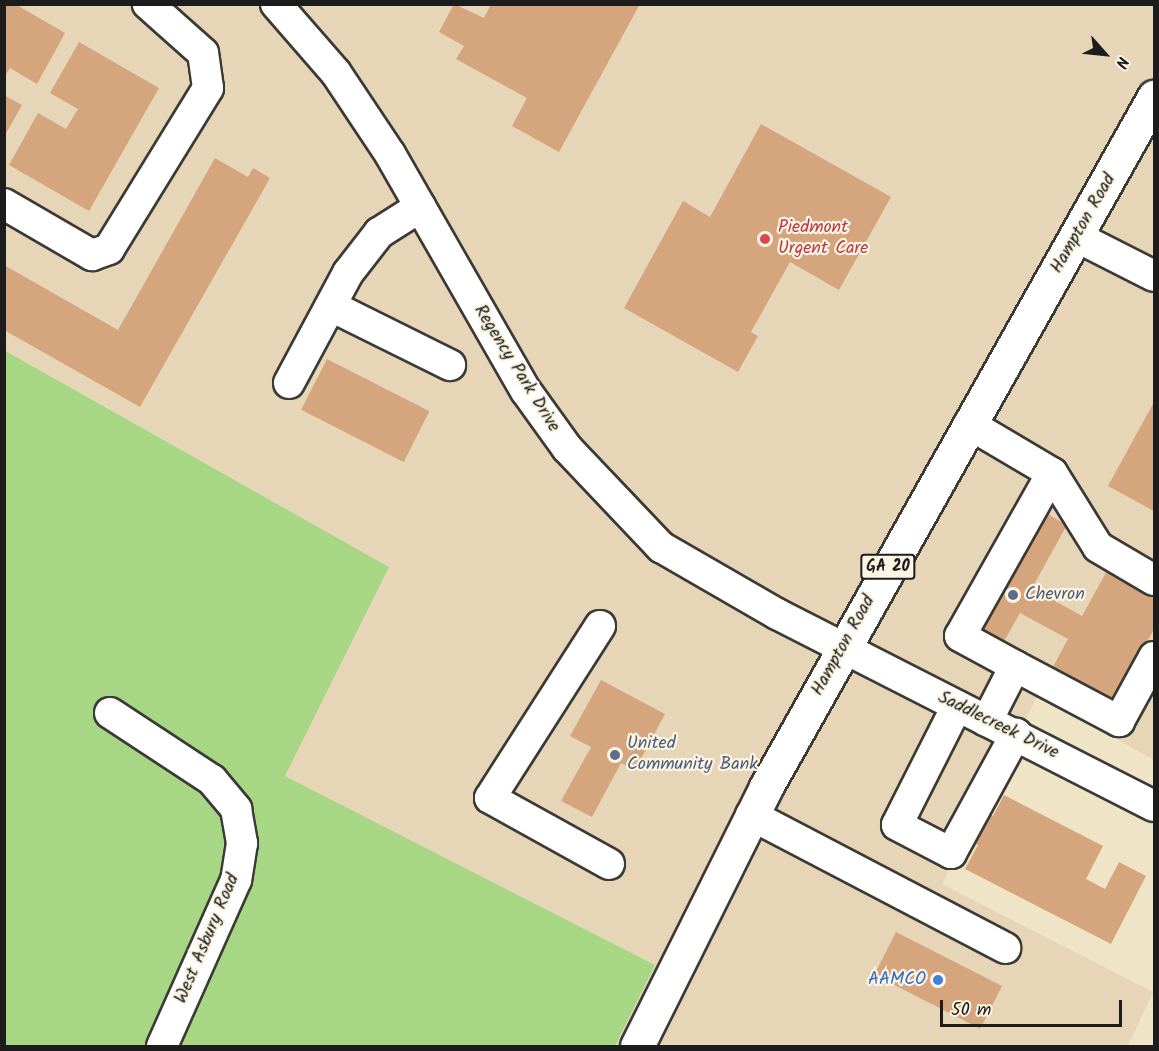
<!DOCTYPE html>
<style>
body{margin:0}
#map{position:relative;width:1159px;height:1051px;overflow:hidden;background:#efe4c5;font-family:Kalam,sans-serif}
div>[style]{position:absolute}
.built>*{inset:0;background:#e6d5b7}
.green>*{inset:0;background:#a7d784}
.building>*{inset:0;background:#d5a67e;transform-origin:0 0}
.roads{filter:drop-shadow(2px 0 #3c3a35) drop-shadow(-2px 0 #3c3a35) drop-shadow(0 2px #3c3a35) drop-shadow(0 -2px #3c3a35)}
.minor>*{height:30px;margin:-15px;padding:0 15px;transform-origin:15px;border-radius:15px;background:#fff}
.major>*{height:33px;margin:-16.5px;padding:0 16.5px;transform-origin:16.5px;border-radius:16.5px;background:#fff}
.dots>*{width:16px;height:16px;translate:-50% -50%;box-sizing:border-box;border:3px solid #fcf5e5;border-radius:50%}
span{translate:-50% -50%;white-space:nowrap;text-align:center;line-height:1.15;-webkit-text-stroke:4.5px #fcf5e5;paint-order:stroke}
.shield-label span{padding:2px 4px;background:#fcf5e5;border:2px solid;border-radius:4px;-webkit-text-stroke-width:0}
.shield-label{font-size:16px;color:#1c1c1c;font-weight:700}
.street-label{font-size:18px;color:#1c1c1c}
.health-label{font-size:18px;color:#be3a42}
.left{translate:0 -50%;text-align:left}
.service-label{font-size:18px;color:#4e5e75}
.shop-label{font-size:18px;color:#366cbe}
.right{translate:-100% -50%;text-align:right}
.frame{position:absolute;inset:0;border:6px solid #1c1c1c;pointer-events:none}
.north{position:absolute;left:1075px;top:24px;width:60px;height:60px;-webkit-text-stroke:4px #fcf5e5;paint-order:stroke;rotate:117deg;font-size:16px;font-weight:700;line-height:24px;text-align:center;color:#1c1c1c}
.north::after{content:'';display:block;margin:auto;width:21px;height:27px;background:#1c1c1c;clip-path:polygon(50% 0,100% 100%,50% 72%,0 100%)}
.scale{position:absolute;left:940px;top:1000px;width:182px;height:27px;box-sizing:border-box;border:3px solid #1c1c1c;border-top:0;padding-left:8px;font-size:18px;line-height:21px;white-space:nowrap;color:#1c1c1c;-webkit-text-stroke:4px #fcf5e5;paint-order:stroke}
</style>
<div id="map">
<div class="built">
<div style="clip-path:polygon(5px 5px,1154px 5px,1154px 760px,1038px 695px,942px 884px,1153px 992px,1128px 1046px,615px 1046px,655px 965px,285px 776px,389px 567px,5px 350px)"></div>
</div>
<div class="green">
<div style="clip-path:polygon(4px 350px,389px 567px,285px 776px,655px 965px,615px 1046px,5px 1046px)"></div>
</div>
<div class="building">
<div style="clip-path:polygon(4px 4px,15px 4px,65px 33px,37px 84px,10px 68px,4px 78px)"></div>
<div style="clip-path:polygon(454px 4px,484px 18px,491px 4px,640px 4px,559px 152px,512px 126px,527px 98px,456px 59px,464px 46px,439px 32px)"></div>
<div style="clip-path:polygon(79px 42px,159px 88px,89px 211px,9px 165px,38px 113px,66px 129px,78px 109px,50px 93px)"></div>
<div style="clip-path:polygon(4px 95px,22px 105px,4px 137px)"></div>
<div style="clip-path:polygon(761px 124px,891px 197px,839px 290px,790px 262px,751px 332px,758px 336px,738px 372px,624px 308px,683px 201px,710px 217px)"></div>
<div style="clip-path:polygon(215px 158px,248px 177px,253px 168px,270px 178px,140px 407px,4px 330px,4px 265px,118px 330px)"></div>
<div style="left:327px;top:359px;width:115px;height:57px;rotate:27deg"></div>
<div style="clip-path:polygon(1154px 402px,1154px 511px,1108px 486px)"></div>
<div style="clip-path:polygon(1042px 511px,1067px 525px,1032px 588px,1082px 616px,1108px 569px,1154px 594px,1154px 629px,1110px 710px,1048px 676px,1068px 639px,1020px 613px,1002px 645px,976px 631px)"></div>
<div style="clip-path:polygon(601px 680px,665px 714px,635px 770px,621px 763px,592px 817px,561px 801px,591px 747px,570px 736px)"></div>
<div style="clip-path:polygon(1004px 795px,1103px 846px,1086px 879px,1105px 889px,1119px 862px,1146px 876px,1111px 944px,965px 869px,978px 845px,961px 836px,976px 807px,993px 816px)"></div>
<div style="left:896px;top:932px;width:119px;height:48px;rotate:27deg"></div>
</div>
<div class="roads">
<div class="minor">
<div style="left:276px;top:4px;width:91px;rotate:49deg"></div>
<div style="left:336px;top:73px;width:97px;rotate:56.3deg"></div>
<div style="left:390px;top:154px;width:273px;rotate:60.2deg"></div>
<div style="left:526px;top:391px;width:70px;rotate:54.3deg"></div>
<div style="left:567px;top:448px;width:137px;rotate:46.5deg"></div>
<div style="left:661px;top:547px;width:134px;rotate:30deg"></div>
<div style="left:777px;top:614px;width:423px;rotate:27deg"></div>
<div style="left:4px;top:204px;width:102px;rotate:30.1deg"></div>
<div style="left:92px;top:255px;width:18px;rotate:-19deg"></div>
<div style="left:109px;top:249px;width:189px;rotate:-58.4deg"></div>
<div style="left:208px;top:88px;width:35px;rotate:-98deg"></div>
<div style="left:203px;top:53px;width:74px;rotate:-138.3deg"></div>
<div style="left:1077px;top:237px;width:86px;rotate:26.9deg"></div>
<div style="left:331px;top:306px;width:133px;rotate:26.4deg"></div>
<div style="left:289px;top:383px;width:125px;rotate:-61.8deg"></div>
<div style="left:348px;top:273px;width:51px;rotate:-52.2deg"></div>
<div style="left:379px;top:233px;width:49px;rotate:-32.4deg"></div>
<div style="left:969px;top:424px;width:96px;rotate:30.6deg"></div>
<div style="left:1052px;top:473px;width:187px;rotate:119.4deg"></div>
<div style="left:960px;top:636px;width:63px;rotate:28.6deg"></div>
<div style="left:1015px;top:666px;width:62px;rotate:117deg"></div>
<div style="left:1052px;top:473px;width:87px;rotate:58.1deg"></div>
<div style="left:1098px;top:547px;width:65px;rotate:30.5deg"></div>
<div style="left:600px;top:626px;width:204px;rotate:122.6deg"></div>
<div style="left:490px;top:798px;width:136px;rotate:29deg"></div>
<div style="left:1015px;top:666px;width:118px;rotate:27.9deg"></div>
<div style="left:1119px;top:721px;width:73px;rotate:-61.3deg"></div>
<div style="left:957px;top:706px;width:133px;rotate:116.8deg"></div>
<div style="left:897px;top:825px;width:61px;rotate:27.4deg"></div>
<div style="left:951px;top:853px;width:136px;rotate:-61.4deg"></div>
<div style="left:110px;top:713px;width:122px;rotate:33.3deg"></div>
<div style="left:212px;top:780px;width:38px;rotate:50deg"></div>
<div style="left:236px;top:809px;width:35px;rotate:80deg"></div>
<div style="left:242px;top:843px;width:37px;rotate:99deg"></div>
<div style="left:236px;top:880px;width:182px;rotate:114deg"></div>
<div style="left:751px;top:815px;width:287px;rotate:27.6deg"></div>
</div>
<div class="major">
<div style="left:637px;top:1046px;width:289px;rotate:-63.5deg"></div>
<div style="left:766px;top:787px;width:792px;rotate:-60.65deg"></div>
</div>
</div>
<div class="dots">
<div style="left:765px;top:239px;background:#e0444e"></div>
<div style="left:1013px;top:595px;background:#5c6f8a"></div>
<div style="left:615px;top:755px;background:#5c6f8a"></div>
<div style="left:938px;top:980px;background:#3f7fe0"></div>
</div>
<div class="shield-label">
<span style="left:888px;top:567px">GA 20</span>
</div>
<div class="street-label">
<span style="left:1084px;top:224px;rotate:-60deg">Hampton Road</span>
<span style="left:516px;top:369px;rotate:58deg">Regency Park Drive</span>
<span style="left:844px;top:646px;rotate:-61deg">Hampton Road</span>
<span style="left:998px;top:726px;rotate:26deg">Saddlecreek Drive</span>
<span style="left:208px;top:939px;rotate:-67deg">West Asbury Road</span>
</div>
<div class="health-label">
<span class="left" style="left:778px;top:239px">Piedmont<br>Urgent Care</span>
</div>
<div class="service-label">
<span class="left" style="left:1025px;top:595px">Chevron</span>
<span class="left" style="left:627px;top:755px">United<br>Community Bank</span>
</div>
<div class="shop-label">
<span class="right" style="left:926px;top:980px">AAMCO</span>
</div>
<div class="frame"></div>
<div class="north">N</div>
<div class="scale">50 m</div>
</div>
